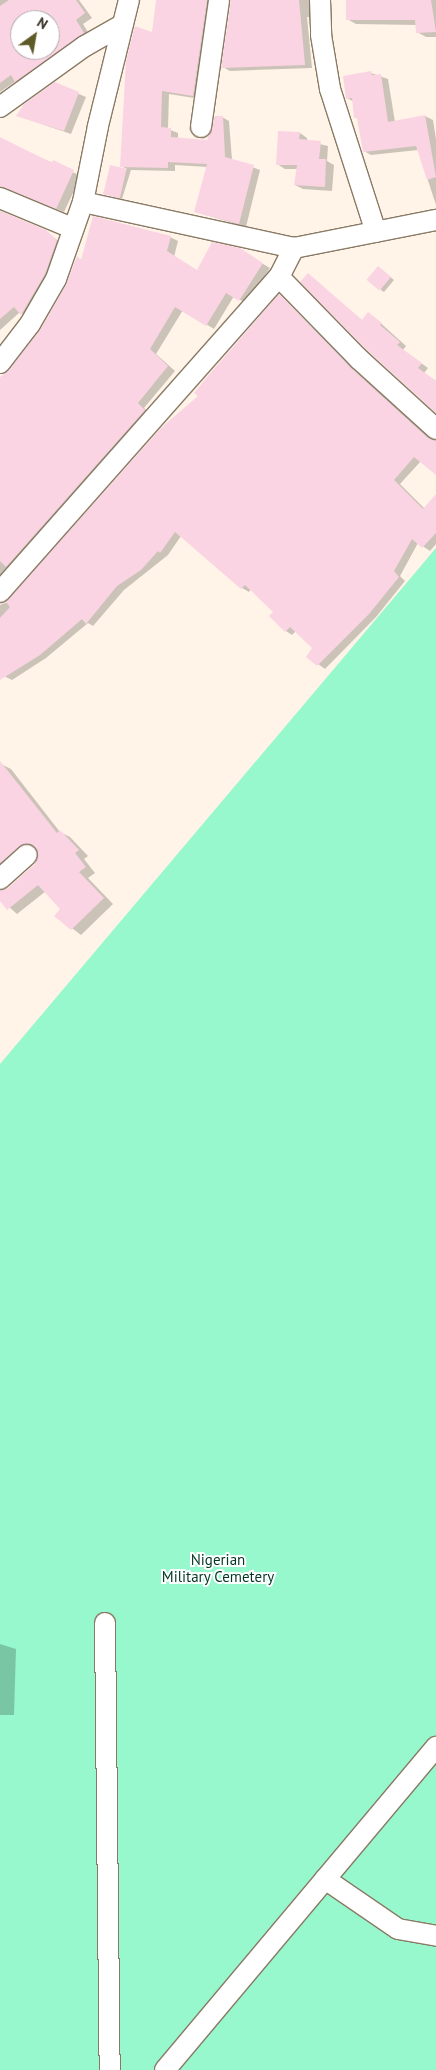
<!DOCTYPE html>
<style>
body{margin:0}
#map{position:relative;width:436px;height:2070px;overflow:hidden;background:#fff4e7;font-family:"PT Sans",sans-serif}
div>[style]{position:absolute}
.green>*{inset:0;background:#97f8cd}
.shadow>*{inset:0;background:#0003}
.building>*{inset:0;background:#fbd4e4;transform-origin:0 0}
.roads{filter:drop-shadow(1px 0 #897a65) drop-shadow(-1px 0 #897a65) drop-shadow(0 1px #897a65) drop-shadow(0 -1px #897a65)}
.minor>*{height:20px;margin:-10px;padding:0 10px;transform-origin:10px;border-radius:10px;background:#fff}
span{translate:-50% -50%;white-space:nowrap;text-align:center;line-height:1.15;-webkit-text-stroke:4px #fff;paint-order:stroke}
.park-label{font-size:15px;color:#043625}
.north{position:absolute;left:10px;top:10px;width:50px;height:50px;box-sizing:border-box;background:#fff;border:1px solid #afaca9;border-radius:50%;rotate:32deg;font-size:14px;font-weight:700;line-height:20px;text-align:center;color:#373027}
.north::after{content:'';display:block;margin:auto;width:18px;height:22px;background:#5e5926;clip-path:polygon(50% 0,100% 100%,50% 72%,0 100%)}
</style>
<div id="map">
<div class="green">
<div style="clip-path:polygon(436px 548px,436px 2070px,0 2070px,0 1064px)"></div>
</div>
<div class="shadow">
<div style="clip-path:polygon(evenodd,0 0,79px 0,92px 18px,83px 24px,91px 37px,23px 85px,16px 81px,0 92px,0 0,20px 20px,50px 20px,50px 50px,20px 50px,20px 20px)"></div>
<div style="clip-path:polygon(160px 0,216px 0,200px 99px,169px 94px,168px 129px,178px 133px,178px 139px,208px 141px,222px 117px,229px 121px,232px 160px,260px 170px,246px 227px,196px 212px,208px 167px,175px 165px,175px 171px,131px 170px,122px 199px,103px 193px,127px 169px,121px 166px)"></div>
<div style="clip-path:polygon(232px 0,317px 0,316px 17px,307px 17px,312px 68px,230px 71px,223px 67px)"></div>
<div style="clip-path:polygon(347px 0,436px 0,436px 37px,426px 37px,417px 32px,417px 25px,356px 24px,347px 19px)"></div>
<div style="clip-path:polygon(371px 73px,388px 79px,395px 122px,425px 116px,433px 120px,436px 139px,436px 205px,418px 150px,371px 155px,364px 151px,354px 102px,347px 98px)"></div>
<div style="clip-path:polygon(55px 84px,86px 97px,71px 134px,18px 116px)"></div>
<div style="clip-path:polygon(300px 133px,307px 138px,307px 141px,328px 146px,327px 161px,334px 165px,332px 191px,303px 189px,295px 185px,297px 169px,285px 169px,277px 164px)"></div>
<div style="clip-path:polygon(0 139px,81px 176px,64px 212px,13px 191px,6px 190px,0 195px)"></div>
<div style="clip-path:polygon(0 211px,45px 231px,64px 245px,29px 318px,20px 312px,0 330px)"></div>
<div style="clip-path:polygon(170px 237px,178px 241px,174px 257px,197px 272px,239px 250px,270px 268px,247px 304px,234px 296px,214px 329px,183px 310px,156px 354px,175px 371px,144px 408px,152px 415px,0 587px,0 382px,41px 332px,68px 285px,77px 258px,82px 260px)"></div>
<div style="clip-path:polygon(382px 270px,394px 280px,384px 292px,381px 290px)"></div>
<div style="clip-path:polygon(308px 275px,363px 321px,369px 314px,375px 318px,406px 346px,403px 350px,428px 368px,424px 373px,436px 381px,436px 411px)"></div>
<div style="clip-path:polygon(280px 296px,357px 373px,436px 441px,436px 473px,421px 461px,400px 484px,425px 509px,436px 496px,436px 544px,430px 551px,418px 543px,400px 576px,405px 581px,376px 617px,325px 669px,307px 656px,314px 648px,296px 631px,292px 635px,286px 631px,275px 612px,251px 589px,249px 592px,242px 588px,181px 536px,168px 555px,124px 590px,93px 626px,88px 623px,46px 658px,12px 680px,0 674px,0 605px,10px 601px,200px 396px)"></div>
<div style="clip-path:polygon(1px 764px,11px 769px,60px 832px,70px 837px,88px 856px,84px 859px,95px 873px,88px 878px,113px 904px,81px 935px,56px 916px,62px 909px,46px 891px,17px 914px,0 899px,0 891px,8px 889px,36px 864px,40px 852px,35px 848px,0 880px)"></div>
<div style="clip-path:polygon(0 1644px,16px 1649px,14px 1715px,0 1715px)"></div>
</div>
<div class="building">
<div style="clip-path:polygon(evenodd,9px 0,76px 0,85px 13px,76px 20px,84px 33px,15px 82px,11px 75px,0 83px,0 6px,9px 0,20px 20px,50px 20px,50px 50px,20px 50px,20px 20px)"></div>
<div style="clip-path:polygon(156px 0,207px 0,193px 96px,162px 91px,161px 127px,171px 128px,171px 137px,207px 140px,215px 116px,223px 116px,225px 157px,254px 165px,239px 224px,194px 212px,207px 164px,168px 162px,168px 168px,120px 167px,126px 61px,135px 26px,152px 32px)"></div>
<div style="clip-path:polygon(231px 0,299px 0,305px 65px,221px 68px)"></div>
<div style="clip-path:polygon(346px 0,431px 0,436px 32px,416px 33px,415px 20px,346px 20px)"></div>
<div style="clip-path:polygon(371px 71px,372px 75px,381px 74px,388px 122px,425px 115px,436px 177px,427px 180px,416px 146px,363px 152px,357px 118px,354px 118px,352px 98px,346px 99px,343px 76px)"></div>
<div style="clip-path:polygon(55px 82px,79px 92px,64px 131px,16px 116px,24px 104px)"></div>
<div style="clip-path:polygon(278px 131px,300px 132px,299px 139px,321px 141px,319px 159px,326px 159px,325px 187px,294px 185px,297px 165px,276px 165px)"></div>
<div style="clip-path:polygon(0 137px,52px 163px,53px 160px,74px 170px,56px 209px,0 186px)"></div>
<div style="left:110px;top:165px;width:17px;height:30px;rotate:13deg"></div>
<div style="clip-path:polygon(0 211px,46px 230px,57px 240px,45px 274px,21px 315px,14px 307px,0 319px)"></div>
<div style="clip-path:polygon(93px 216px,171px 236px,167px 251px,197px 270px,212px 242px,240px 248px,263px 263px,239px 301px,226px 293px,206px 326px,175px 307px,150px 349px,168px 366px,138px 403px,145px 410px,6px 567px,0 561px,0 377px,9px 370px,40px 330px,66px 285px,77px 256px,81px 260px)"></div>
<div style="left:378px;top:266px;width:17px;height:18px;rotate:40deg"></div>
<div style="clip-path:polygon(308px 273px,362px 320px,368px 312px,382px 323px,380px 325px,400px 342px,397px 345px,422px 363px,418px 368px,436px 381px,436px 413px,367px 350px,300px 282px)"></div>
<div style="clip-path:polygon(279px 294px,351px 368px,428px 438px,436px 441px,436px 475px,414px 457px,394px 480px,423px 509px,436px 494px,436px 533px,422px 548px,412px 539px,394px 571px,399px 577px,369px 614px,317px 666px,306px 657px,312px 648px,290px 627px,285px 632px,269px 616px,273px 612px,245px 585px,241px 589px,175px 532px,160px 553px,158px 551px,141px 570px,117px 586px,86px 624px,82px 619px,40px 655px,0 680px,0 618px,10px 607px,6px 602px,162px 427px,198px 396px,194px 393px,207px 377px)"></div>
<div style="clip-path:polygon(0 761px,57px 833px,60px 830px,79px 850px,75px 853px,86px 867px,79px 872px,104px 898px,71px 930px,54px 916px,60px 909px,38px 885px,7px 910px,0 901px,0 891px,8px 888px,35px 864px,39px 853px,31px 844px,24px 844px,0 863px)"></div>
</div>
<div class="roads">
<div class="minor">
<div style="left:320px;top:0;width:35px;rotate:88deg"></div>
<div style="left:321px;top:35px;width:55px;rotate:80.5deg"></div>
<div style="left:330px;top:89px;width:150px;rotate:72.2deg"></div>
<div style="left:0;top:107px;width:105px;rotate:-35.7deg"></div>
<div style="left:85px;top:46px;width:43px;rotate:-29.6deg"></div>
<div style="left:201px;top:127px;width:128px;rotate:-81.9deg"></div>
<div style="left:0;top:198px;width:78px;rotate:22.6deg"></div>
<div style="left:83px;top:202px;width:216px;rotate:12.3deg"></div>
<div style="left:279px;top:277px;width:115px;rotate:45.7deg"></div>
<div style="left:359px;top:359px;width:104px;rotate:42.3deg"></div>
<div style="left:0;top:363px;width:49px;rotate:-52.4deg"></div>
<div style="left:30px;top:324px;width:52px;rotate:-60deg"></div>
<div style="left:56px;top:279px;width:82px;rotate:-70.7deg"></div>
<div style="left:83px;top:202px;width:77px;rotate:-78.8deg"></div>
<div style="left:98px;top:126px;width:130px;rotate:-76.2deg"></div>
<div style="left:0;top:592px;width:421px;rotate:-48.5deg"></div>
<div style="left:279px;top:277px;width:33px;rotate:-63deg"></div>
<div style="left:294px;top:248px;width:145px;rotate:-11.2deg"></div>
<div style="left:0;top:879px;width:36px;rotate:-42deg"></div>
<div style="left:105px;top:1623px;width:447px;rotate:89.4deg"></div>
<div style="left:325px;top:1879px;width:88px;rotate:34.4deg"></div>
<div style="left:398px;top:1929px;width:39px;rotate:10deg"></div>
<div style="left:165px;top:2070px;width:422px;rotate:-50deg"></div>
</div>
</div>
<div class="park-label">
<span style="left:218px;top:1568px">Nigerian<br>Military Cemetery</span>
</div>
<div class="north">N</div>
</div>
